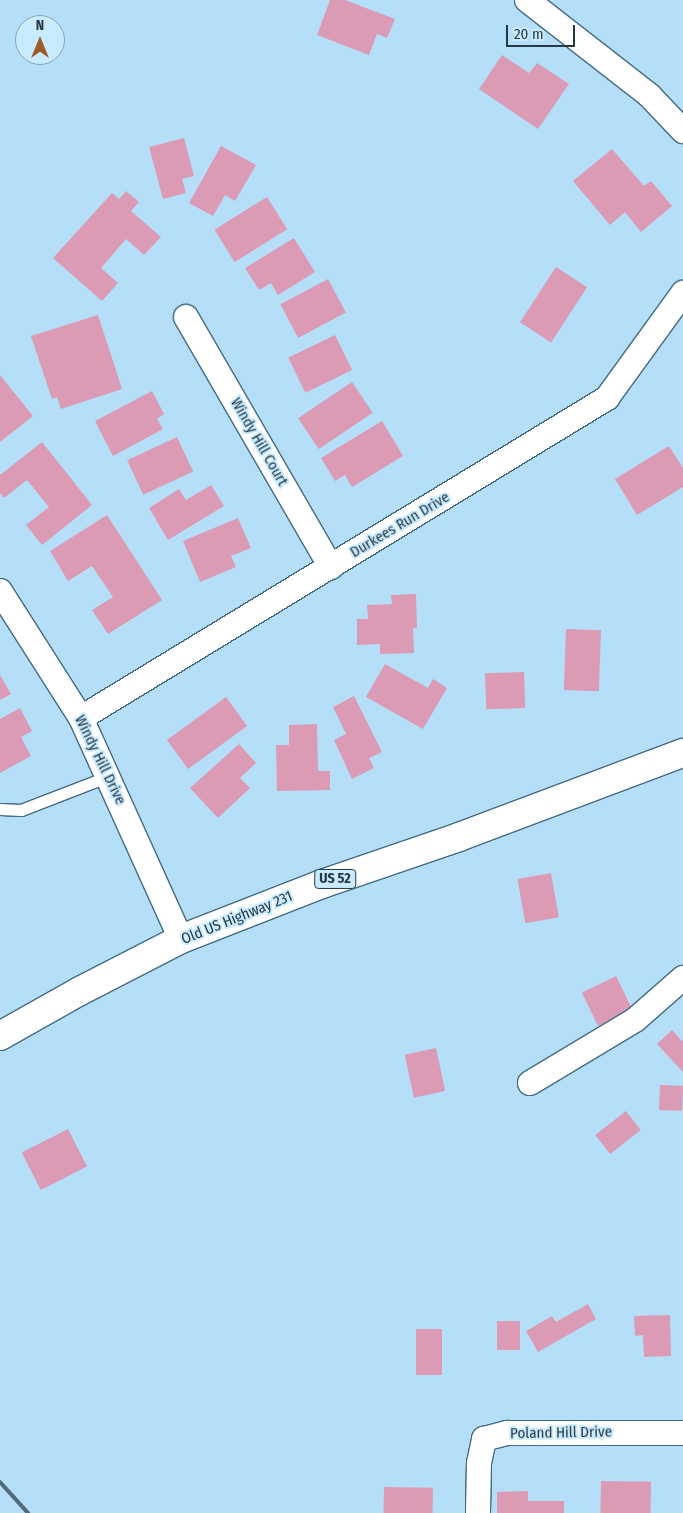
<!DOCTYPE html>
<style>
body{margin:0}
#map{position:relative;width:683px;height:1513px;overflow:hidden;background:#b5dff8;font-family:"Fira Sans Condensed",sans-serif}
div>[style]{position:absolute}
.building>*{inset:0;background:#db9bb4;transform-origin:0 0}
.roads{filter:drop-shadow(1px 0 #446b81) drop-shadow(-1px 0 #446b81) drop-shadow(0 1px #446b81) drop-shadow(0 -1px #446b81)}
.lane>*{height:11px;margin:-5.5px;padding:0 5.5px;transform-origin:5.5px;border-radius:5.5px;background:#fff}
.street>*{height:24px;margin:-12px;padding:0 12px;transform-origin:12px;border-radius:12px;background:#fff}
.primary>*{height:28px;margin:-14px;padding:0 14px;transform-origin:14px;border-radius:14px;background:#fff}
.rail>*{height:4px;margin:-2px;padding:0 2px;transform-origin:2px;border-radius:2px;background:#526b7a}
span{translate:-50% -50%;white-space:nowrap;text-align:center;line-height:1.15;-webkit-text-stroke:4px #c9ebff;paint-order:stroke}
.shield-label span{padding:1px 4px;background:#c9ebff;border:1px solid;border-radius:4px;-webkit-text-stroke-width:0}
.shield-label{font-size:14px;color:#273842;font-weight:700}
.street-label{font-size:15px;color:#273842}
.north{position:absolute;left:15px;top:15px;width:50px;height:50px;box-sizing:border-box;background:#c9ebff;border:1px solid #88a3b3;border-radius:50%;rotate:0deg;font-size:14px;font-weight:700;line-height:20px;text-align:center;color:#273842}
.north::after{content:'';display:block;margin:auto;width:18px;height:22px;background:#9f5c2b;clip-path:polygon(50% 0,100% 100%,50% 72%,0 100%)}
.scale{position:absolute;left:506px;top:25px;width:69px;height:22px;box-sizing:border-box;border:2px solid #273842;border-top:0;padding-left:6px;font-size:15px;line-height:18px;white-space:nowrap;color:#273842;-webkit-text-stroke:4px #c9ebff;paint-order:stroke}
</style>
<div id="map">
<div class="building">
<div style="clip-path:polygon(330px 0,345px 0,395px 19px,387px 38px,377px 34px,369px 55px,317px 35px)"></div>
<div style="clip-path:polygon(502px 55px,529px 73px,537px 63px,569px 84px,538px 129px,479px 89px)"></div>
<div style="clip-path:polygon(184px 138px,194px 176px,182px 179px,186px 193px,163px 199px,149px 147px)"></div>
<div style="clip-path:polygon(221px 146px,256px 165px,235px 201px,225px 195px,213px 216px,189px 203px)"></div>
<div style="clip-path:polygon(612px 149px,644px 186px,651px 181px,672px 206px,641px 232px,625px 212px,610px 225px,573px 181px)"></div>
<div style="clip-path:polygon(126px 191px,139px 202px,131px 211px,161px 237px,144px 255px,126px 239px,101px 268px,118px 283px,102px 301px,53px 258px,112px 193px,119px 199px)"></div>
<div style="left:267px;top:197px;width:38px;height:62px;rotate:58deg"></div>
<div style="clip-path:polygon(294px 238px,315px 272px,278px 295px,271px 283px,259px 290px,245px 268px)"></div>
<div style="left:556px;top:267px;width:37px;height:66px;rotate:33deg"></div>
<div style="left:328px;top:279px;width:38px;height:54px;rotate:62deg"></div>
<div style="clip-path:polygon(98px 315px,122px 389px,61px 409px,57px 397px,52px 399px,31px 336px)"></div>
<div style="left:335px;top:335px;width:39px;height:52px;rotate:64deg"></div>
<div style="clip-path:polygon(0 375px,33px 416px,0 442px)"></div>
<div style="left:352px;top:382px;width:37px;height:65px;rotate:56deg"></div>
<div style="clip-path:polygon(152px 391px,164px 414px,157px 419px,163px 429px,113px 456px,95px 421px)"></div>
<div style="clip-path:polygon(382px 421px,403px 456px,352px 487px,345px 475px,335px 481px,321px 458px)"></div>
<div style="left:177px;top:437px;width:38px;height:55px;rotate:65deg"></div>
<div style="clip-path:polygon(42px 442px,92px 505px,42px 545px,26px 525px,49px 507px,27px 480px,4px 498px,0 493px,0 475px)"></div>
<div style="clip-path:polygon(669px 446px,683px 468px,683px 487px,637px 515px,615px 479px)"></div>
<div style="clip-path:polygon(211px 485px,224px 506px,168px 540px,149px 508px,179px 489px,186px 500px)"></div>
<div style="clip-path:polygon(107px 515px,162px 600px,108px 634px,92px 610px,113px 597px,92px 566px,68px 581px,50px 551px)"></div>
<div style="clip-path:polygon(238px 518px,251px 548px,231px 556px,236px 567px,200px 582px,183px 541px)"></div>
<div style="clip-path:polygon(416px 594px,417px 628px,413px 628px,414px 653px,380px 654px,380px 644px,357px 645px,357px 619px,368px 619px,367px 605px,392px 604px,391px 595px)"></div>
<div style="left:566px;top:629px;width:35px;height:61px;rotate:2deg"></div>
<div style="clip-path:polygon(385px 664px,428px 688px,433px 679px,447px 688px,423px 729px,366px 697px)"></div>
<div style="left:524px;top:672px;width:36px;height:39px;rotate:88deg"></div>
<div style="clip-path:polygon(0 675px,11px 694px,0 700px)"></div>
<div style="clip-path:polygon(354px 696px,382px 752px,369px 758px,374px 768px,352px 779px,334px 740px,346px 734px,333px 707px)"></div>
<div style="left:226px;top:697px;width:36px;height:73px;rotate:54deg"></div>
<div style="clip-path:polygon(20px 708px,32px 731px,21px 737px,31px 756px,0 773px,0 719px)"></div>
<div style="clip-path:polygon(317px 724px,318px 771px,330px 771px,330px 790px,277px 791px,276px 745px,289px 745px,289px 725px)"></div>
<div style="clip-path:polygon(239px 744px,256px 763px,240px 778px,250px 788px,218px 818px,190px 788px)"></div>
<div style="left:551px;top:873px;width:45px;height:34px;rotate:80deg"></div>
<div style="left:616px;top:976px;width:37px;height:38px;rotate:64deg"></div>
<div style="clip-path:polygon(672px 1030px,683px 1042px,683px 1072px,657px 1044px)"></div>
<div style="left:436px;top:1048px;width:44px;height:32px;rotate:78deg"></div>
<div style="left:660px;top:1085px;width:23px;height:25px;rotate:2deg"></div>
<div style="left:626px;top:1111px;width:24px;height:39px;rotate:52deg"></div>
<div style="left:68px;top:1129px;width:42px;height:52px;rotate:63deg"></div>
<div style="clip-path:polygon(588px 1304px,596px 1319px,538px 1352px,526px 1331px,552px 1316px,556px 1322px)"></div>
<div style="clip-path:polygon(670px 1315px,671px 1356px,644px 1357px,643px 1335px,635px 1336px,634px 1316px)"></div>
<div style="left:497px;top:1321px;width:23px;height:29px"></div>
<div style="left:416px;top:1329px;width:26px;height:46px"></div>
<div style="left:601px;top:1481px;width:50px;height:32px;rotate:1deg"></div>
<div style="left:384px;top:1487px;width:49px;height:26px;rotate:1deg"></div>
<div style="clip-path:polygon(528px 1491px,528px 1501px,564px 1501px,564px 1513px,497px 1513px,497px 1492px)"></div>
</div>
<div class="roads">
<div class="lane">
<div style="left:0;top:809px;width:21px;rotate:3deg"></div>
<div style="left:21px;top:810px;width:94px;rotate:-21.1deg"></div>
</div>
<div class="street">
<div style="left:527px;top:0;width:155px;rotate:37.9deg"></div>
<div style="left:649px;top:95px;width:50px;rotate:46.6deg"></div>
<div style="left:186px;top:317px;width:289px;rotate:59.9deg"></div>
<div style="left:0;top:591px;width:151px;rotate:57.5deg"></div>
<div style="left:81px;top:718px;width:243px;rotate:65.7deg"></div>
<div style="left:81px;top:718px;width:616px;rotate:-31.31deg"></div>
<div style="left:607px;top:398px;width:130px;rotate:-54.1deg"></div>
<div style="left:530px;top:1083px;width:122px;rotate:-31deg"></div>
<div style="left:635px;top:1020px;width:64px;rotate:-41.2deg"></div>
<div style="left:478px;top:1513px;width:50px;rotate:-88.9deg"></div>
<div style="left:479px;top:1463px;width:25px;rotate:-78deg"></div>
<div style="left:484px;top:1439px;width:24px;rotate:-15deg"></div>
<div style="left:507px;top:1433px;width:176px"></div>
</div>
<div class="primary">
<div style="left:0;top:1036px;width:92px;rotate:-29.4deg"></div>
<div style="left:80px;top:991px;width:114px;rotate:-27.2deg"></div>
<div style="left:181px;top:939px;width:151px;rotate:-21.3deg"></div>
<div style="left:322px;top:884px;width:145px;rotate:-18.9deg"></div>
<div style="left:459px;top:837px;width:239px;rotate:-20.6deg"></div>
</div>
</div>
<div class="rail">
<div style="left:0;top:1482px;width:42px;rotate:47.9deg"></div>
</div>
<div class="shield-label">
<span style="left:335px;top:879px">US 52</span>
</div>
<div class="street-label">
<span style="left:259px;top:442px;rotate:60deg">Windy Hill Court</span>
<span style="left:400px;top:525px;rotate:-31deg">Durkees Run Drive</span>
<span style="left:100px;top:760px;rotate:64deg">Windy Hill Drive</span>
<span style="left:237px;top:918px;rotate:-22deg">Old US Highway 231</span>
<span style="left:561px;top:1433px;rotate:-1deg">Poland Hill Drive</span>
</div>
<div class="north">N</div>
<div class="scale">20 m</div>
</div>
